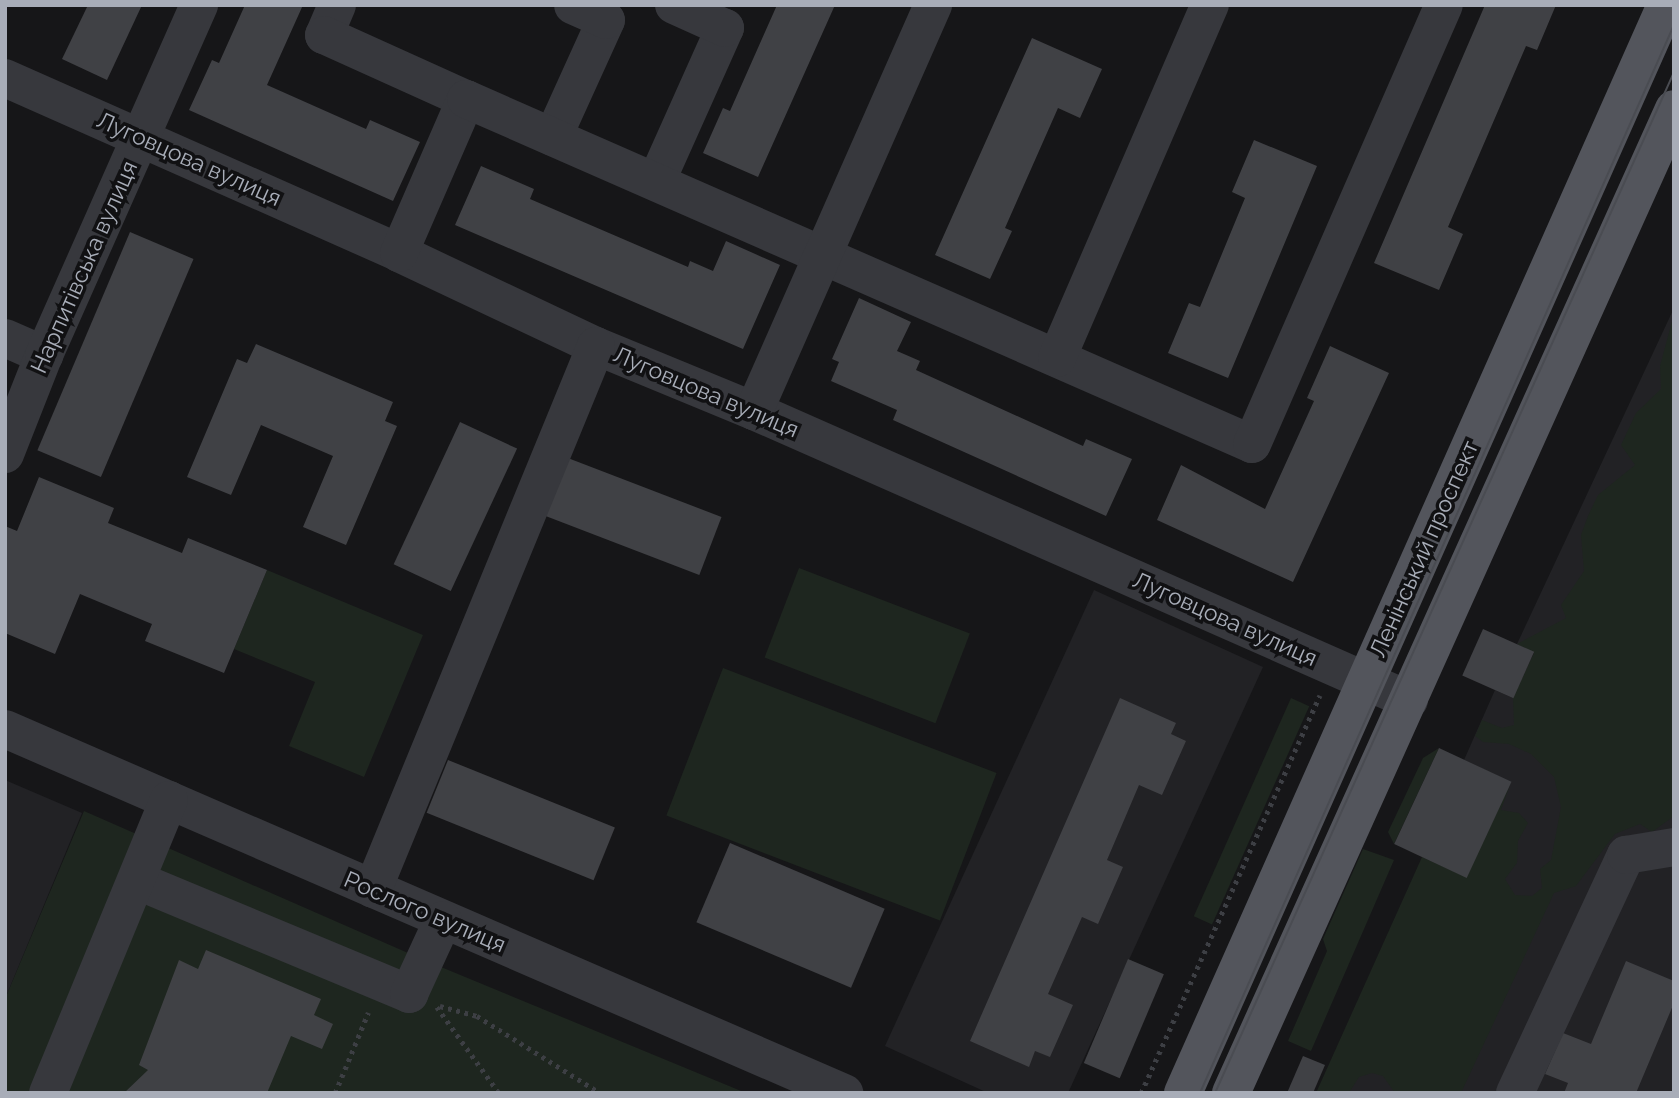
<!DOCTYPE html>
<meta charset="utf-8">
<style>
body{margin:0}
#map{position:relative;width:1679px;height:1098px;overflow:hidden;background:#161618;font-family:Raleway,sans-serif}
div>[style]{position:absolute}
.built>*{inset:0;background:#222225}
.green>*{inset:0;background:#1e261f;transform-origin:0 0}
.building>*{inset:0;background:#404145;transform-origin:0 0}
.path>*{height:4.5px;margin-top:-2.25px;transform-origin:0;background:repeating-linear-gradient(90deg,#3d3f44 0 3.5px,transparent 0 8.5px)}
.minor>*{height:38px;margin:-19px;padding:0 19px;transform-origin:19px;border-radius:19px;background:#37383d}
.major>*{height:38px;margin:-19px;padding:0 19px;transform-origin:19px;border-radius:19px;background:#53555c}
.tram>*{height:2px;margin:-1px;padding:0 1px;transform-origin:1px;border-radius:1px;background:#4a4c52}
span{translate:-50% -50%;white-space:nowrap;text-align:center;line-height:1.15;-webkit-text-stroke:7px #111113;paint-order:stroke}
.street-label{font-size:23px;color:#a8adb8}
.frame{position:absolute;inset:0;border:7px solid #a8adb8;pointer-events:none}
</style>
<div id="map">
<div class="built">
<div style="clip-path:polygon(1674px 308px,1674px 1093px,1316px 1093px,1466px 877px,1511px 782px,1464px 760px,1495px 690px,1513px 698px,1534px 653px,1517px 644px)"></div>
<div style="clip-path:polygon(1094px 590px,1263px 667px,1068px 1093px,988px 1093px,885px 1046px)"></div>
<div style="clip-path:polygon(5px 780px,82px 813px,5px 999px)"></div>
</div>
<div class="green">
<div style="clip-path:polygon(1674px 314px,1674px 816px,1652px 832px,1640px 824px,1615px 834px,1576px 886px,1554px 893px,1461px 1093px,1395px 1093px,1383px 1076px,1372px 1073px,1359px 1077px,1349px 1093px,1316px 1093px,1422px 857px,1466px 877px,1511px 782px,1501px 810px,1519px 813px,1528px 823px,1518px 841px,1517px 863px,1505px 879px,1515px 895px,1532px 896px,1542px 888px,1540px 869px,1551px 860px,1561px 807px,1554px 777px,1531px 754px,1509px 744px,1483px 742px,1475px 736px,1482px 720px,1502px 728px,1514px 725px,1513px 698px,1534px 653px,1517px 644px,1566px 618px,1561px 605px,1584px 571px,1581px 535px,1588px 516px,1598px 495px,1635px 465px,1621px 445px,1636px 413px,1661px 389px,1660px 366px)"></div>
<div style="left:799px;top:568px;width:183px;height:96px;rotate:21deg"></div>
<div style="clip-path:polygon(267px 570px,423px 635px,364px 777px,289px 746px,315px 682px,234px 649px)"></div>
<div style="left:723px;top:668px;width:293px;height:158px;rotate:21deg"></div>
<div style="left:1291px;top:698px;width:20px;height:239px;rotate:24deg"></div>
<div style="clip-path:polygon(1439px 748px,1394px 844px,1388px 832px,1423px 758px)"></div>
<div style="clip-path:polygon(84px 811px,424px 960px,746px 1093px,5px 1093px,5px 999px)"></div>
<div style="clip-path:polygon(1363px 849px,1394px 860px,1311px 1051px,1288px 1041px,1327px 951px,1323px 939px)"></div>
</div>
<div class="building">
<div style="clip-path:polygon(88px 5px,142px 5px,107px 80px,62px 59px)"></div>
<div style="clip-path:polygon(245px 5px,303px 5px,267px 85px,366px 129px,370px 120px,420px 142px,393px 201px,189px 110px,212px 60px,219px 63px)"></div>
<div style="clip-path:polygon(777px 5px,835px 5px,758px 177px,703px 153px,723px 108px,730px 111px)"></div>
<div style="clip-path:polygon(1485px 5px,1556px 5px,1537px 50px,1526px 46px,1448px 227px,1463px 234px,1439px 290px,1374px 263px)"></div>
<div style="clip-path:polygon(1032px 38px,1102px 69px,1080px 118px,1058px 108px,1005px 228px,1012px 231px,990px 279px,935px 255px)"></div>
<div style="clip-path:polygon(1254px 140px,1317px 166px,1228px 378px,1168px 353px,1189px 303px,1200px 307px,1245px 198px,1232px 192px)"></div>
<div style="clip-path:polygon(481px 166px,534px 189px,530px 199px,688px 267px,690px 261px,713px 271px,726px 241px,780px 265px,743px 349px,455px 225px)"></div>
<div style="left:130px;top:232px;width:69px;height:237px;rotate:23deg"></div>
<div style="clip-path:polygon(859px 298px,911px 322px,897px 351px,920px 361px,916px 370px,1083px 446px,1086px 439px,1132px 459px,1106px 516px,893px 420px,897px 410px,831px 381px,839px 362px,832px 359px)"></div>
<div style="clip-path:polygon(256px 344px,393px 402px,385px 421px,397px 426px,346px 545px,303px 527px,333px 456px,261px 425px,231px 495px,187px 477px,237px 359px,247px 363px)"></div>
<div style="clip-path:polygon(1330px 346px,1389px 373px,1293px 582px,1157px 520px,1181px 465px,1265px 509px,1314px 401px,1307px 398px)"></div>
<div style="left:460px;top:422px;width:63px;height:157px;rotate:25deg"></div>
<div style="left:560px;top:455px;width:173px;height:62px;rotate:21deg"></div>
<div style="clip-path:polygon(39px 477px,114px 508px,108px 523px,182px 553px,188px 538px,267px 570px,224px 673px,145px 641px,152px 624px,80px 594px,55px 654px,5px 633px,5px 526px,17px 531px)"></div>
<div style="left:1483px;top:629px;width:56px;height:51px;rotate:24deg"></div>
<div style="clip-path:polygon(1120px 698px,1176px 723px,1171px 734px,1186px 741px,1162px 795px,1139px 785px,1107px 860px,1123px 867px,1098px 924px,1082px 917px,1048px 994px,1073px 1005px,1050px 1057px,1035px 1051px,1029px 1067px,970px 1041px)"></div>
<div style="left:1439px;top:748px;width:80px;height:106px;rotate:25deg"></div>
<div style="left:448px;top:760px;width:180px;height:57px;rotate:22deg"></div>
<div style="left:730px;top:843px;width:168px;height:86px;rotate:23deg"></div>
<div style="clip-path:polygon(206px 950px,321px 999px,314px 1015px,333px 1024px,322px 1049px,291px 1036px,267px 1093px,124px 1093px,148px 1070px,139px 1065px,179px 960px,198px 969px)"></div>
<div style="left:1128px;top:959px;width:39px;height:113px;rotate:23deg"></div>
<div style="clip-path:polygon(1626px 961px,1674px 981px,1674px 1003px,1636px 1093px,1564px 1093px,1568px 1083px,1545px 1074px,1563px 1033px,1591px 1044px)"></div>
<div style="clip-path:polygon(1303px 1056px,1325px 1065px,1313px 1093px,1287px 1093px)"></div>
</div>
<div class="path">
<div style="left:440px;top:1006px;width:38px;rotate:15deg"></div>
<div style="left:477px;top:1016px;width:145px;rotate:32deg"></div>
<div style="left:437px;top:1007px;width:106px;rotate:54.2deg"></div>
<div style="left:335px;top:1093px;width:87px;rotate:-67.6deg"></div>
<div style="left:1141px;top:1093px;width:436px;rotate:-65.8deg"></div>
</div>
<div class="minor">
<div style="left:337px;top:5px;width:33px;rotate:113deg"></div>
<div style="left:324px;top:35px;width:156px;rotate:24.3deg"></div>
<div style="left:5px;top:78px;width:431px;rotate:23.9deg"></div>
<div style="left:399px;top:253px;width:218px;rotate:25.3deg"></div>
<div style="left:596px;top:346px;width:171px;rotate:22.4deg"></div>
<div style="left:754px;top:411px;width:716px;rotate:23.81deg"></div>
<div style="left:553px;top:137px;width:128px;rotate:-65.6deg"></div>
<div style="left:606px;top:20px;width:36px;rotate:-156deg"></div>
<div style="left:656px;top:182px;width:169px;rotate:-65.9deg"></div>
<div style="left:725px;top:28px;width:56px;rotate:-155.7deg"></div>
<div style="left:399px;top:253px;width:168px;rotate:-66.5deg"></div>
<div style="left:466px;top:99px;width:858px;rotate:23.7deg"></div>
<div style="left:1252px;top:444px;width:479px;rotate:-66.4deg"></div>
<div style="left:5px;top:338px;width:43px;rotate:23.6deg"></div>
<div style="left:1057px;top:358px;width:385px;rotate:-66.6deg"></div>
<div style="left:754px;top:411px;width:444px;rotate:-66.2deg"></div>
<div style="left:5px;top:454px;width:106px;rotate:-68.5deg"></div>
<div style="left:44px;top:355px;width:383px;rotate:-66.1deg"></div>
<div style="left:5px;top:729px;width:915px;rotate:23.45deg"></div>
<div style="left:138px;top:881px;width:294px;rotate:22.6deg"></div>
<div style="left:409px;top:994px;width:81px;rotate:-65.3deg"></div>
<div style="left:373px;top:889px;width:587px;rotate:-67.67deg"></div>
<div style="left:48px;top:1093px;width:317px;rotate:-67.6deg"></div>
<div style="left:1515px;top:1093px;width:263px;rotate:-65deg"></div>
<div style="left:1626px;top:855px;width:49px;rotate:-9.5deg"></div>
</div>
<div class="major">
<div style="left:1183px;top:1093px;width:1190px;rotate:-66.06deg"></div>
<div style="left:1231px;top:1093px;width:1079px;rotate:-65.76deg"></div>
</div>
<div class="tram">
<div style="left:1200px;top:1093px;width:1168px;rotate:-66.07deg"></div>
<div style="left:1215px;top:1093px;width:1119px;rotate:-65.79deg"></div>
</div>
<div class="street-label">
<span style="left:189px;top:159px;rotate:24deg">Луговцова вулиця</span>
<span style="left:84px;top:267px;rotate:-66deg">Нарпитівська вулиця</span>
<span style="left:706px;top:392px;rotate:23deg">Луговцова вулиця</span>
<span style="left:1424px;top:549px;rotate:-66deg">Ленінський проспект</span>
<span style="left:1225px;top:619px;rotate:24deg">Луговцова вулиця</span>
<span style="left:425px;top:912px;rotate:23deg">Рослого вулиця</span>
</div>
<div class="frame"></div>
</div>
